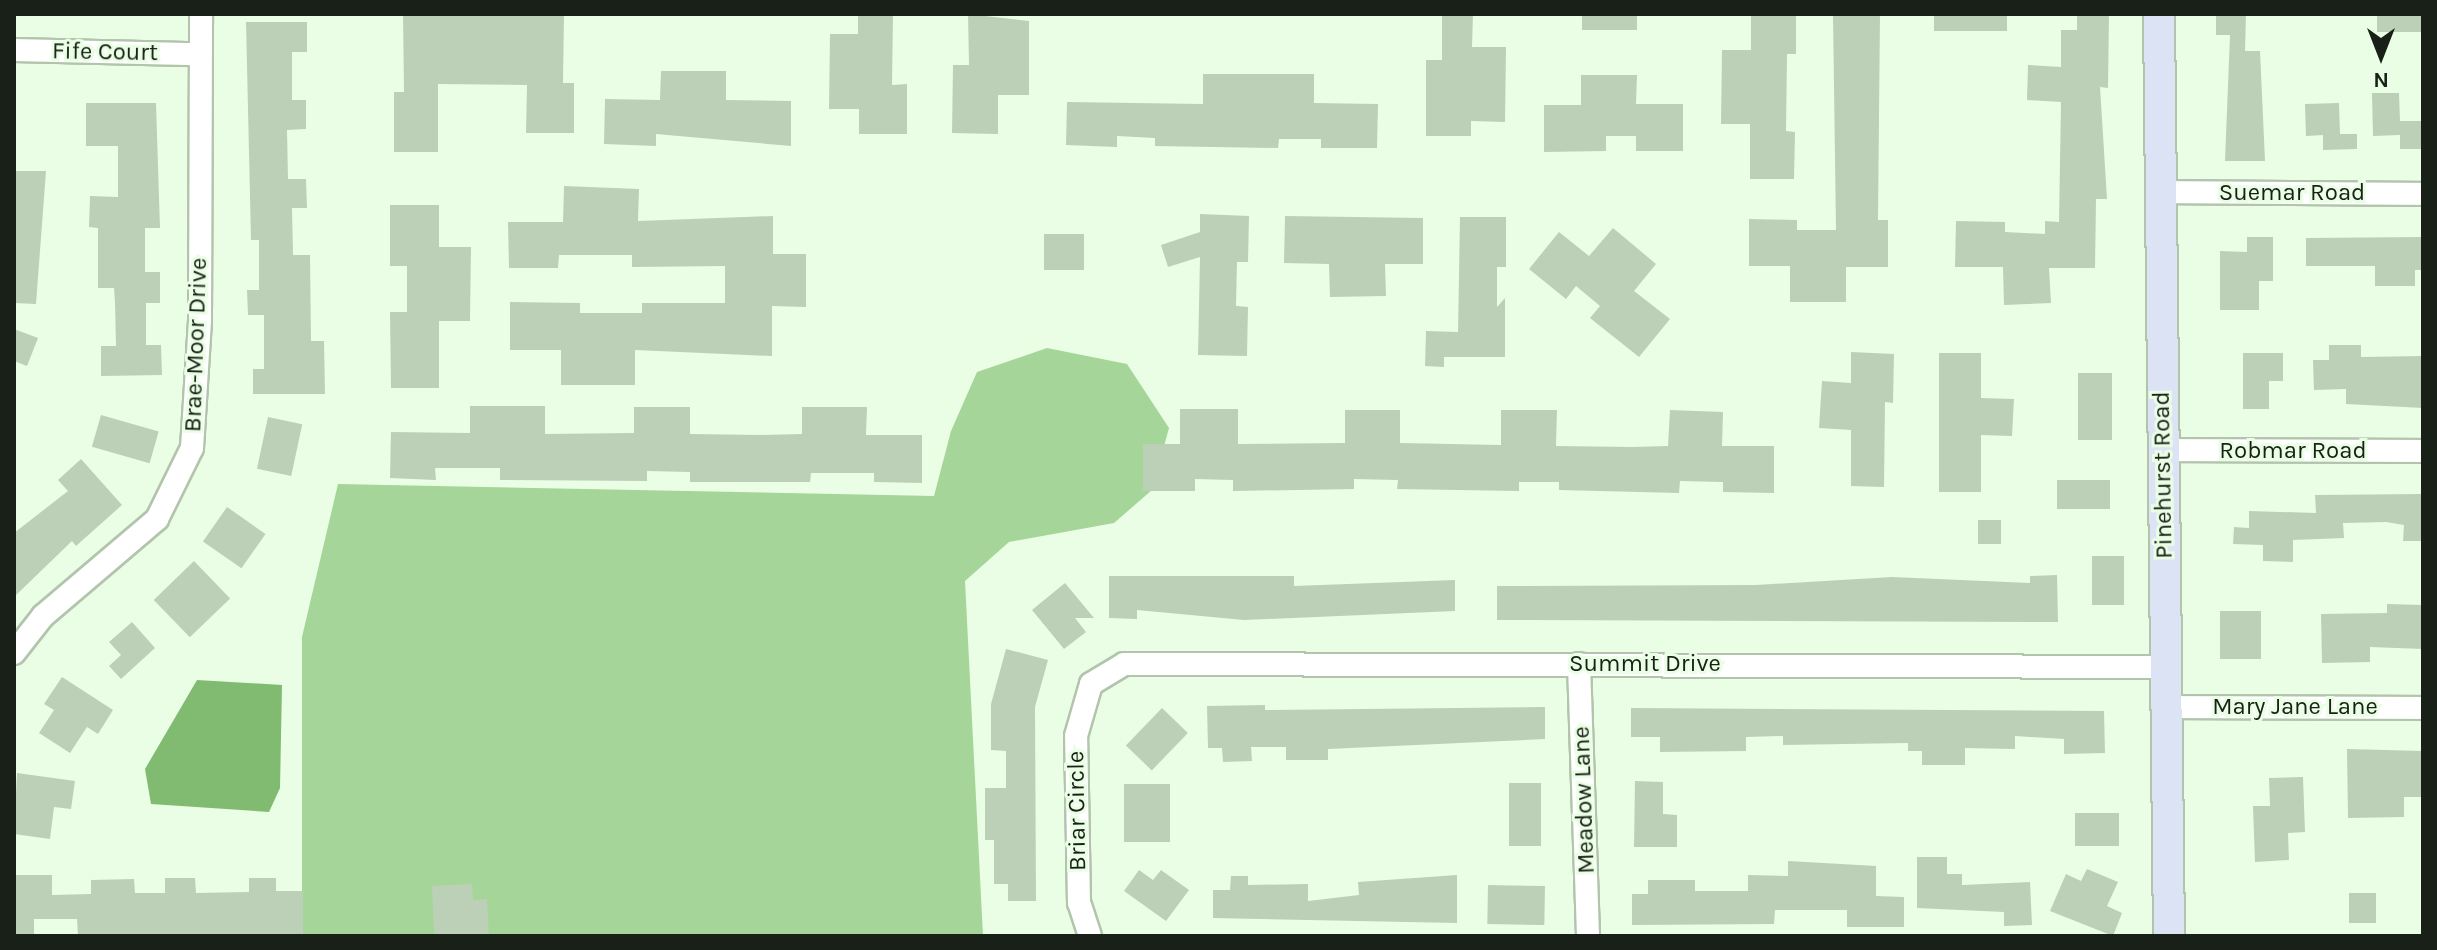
<!DOCTYPE html>
<style>
body{margin:0}
#map{position:relative;width:2437px;height:950px;overflow:hidden;background:#e9fee4;font-family:Karla,sans-serif}
div>[style]{position:absolute}
.green>*{inset:0;background:#a5d598}
.water>*{inset:0;background:#81bb71}
.building>*{inset:0;background:#bcd0b7;transform-origin:0 0}
.roads{filter:drop-shadow(2px 0 #b2c5ac) drop-shadow(-2px 0 #b2c5ac) drop-shadow(0 2px #b2c5ac) drop-shadow(0 -2px #b2c5ac)}
.street>*{height:22px;margin:-11px;padding:0 11px;transform-origin:11px;border-radius:11px;background:#fff}
.secondary>*{height:30px;margin:-15px;padding:0 15px;transform-origin:15px;border-radius:15px;background:#dce3f5}
span{translate:-50% -50%;white-space:nowrap;text-align:center;line-height:1.15;-webkit-text-stroke:6px #e9fee4;paint-order:stroke}
.street-label{font-size:24px;color:#192017}
.frame{position:absolute;inset:0;border:16px solid #192017;pointer-events:none}
.north{position:absolute;left:2341px;top:16px;width:80px;height:80px;-webkit-text-stroke:6px #e9fee4;paint-order:stroke;rotate:180deg;font-size:22px;font-weight:700;line-height:32px;text-align:center;color:#192017}
.north::after{content:'';display:block;margin:auto;width:28px;height:36px;background:#192017;clip-path:polygon(50% 0,100% 100%,50% 72%,0 100%)}
</style>
<div id="map">
<div class="green">
<div style="clip-path:polygon(1047px 348px,1127px 364px,1169px 428px,1152px 490px,1114px 523px,1009px 542px,965px 581px,983px 936px,302px 936px,302px 637px,338px 484px,934px 496px,951px 431px,977px 372px)"></div>
</div>
<div class="water">
<div style="clip-path:polygon(197px 680px,282px 685px,280px 788px,269px 812px,151px 804px,145px 769px)"></div>
</div>
<div class="building">
<div style="clip-path:polygon(403px 14px,564px 14px,563px 83px,574px 83px,574px 133px,526px 133px,527px 85px,438px 84px,438px 152px,394px 152px,394px 92px,404px 92px)"></div>
<div style="clip-path:polygon(858px 14px,893px 14px,892px 85px,907px 84px,907px 134px,859px 134px,859px 109px,829px 109px,830px 34px,858px 34px)"></div>
<div style="clip-path:polygon(968px 14px,1029px 21px,1029px 95px,998px 95px,998px 134px,952px 133px,953px 65px,969px 65px)"></div>
<div style="clip-path:polygon(1442px 14px,1473px 14px,1472px 47px,1506px 47px,1505px 122px,1471px 121px,1471px 136px,1426px 136px,1426px 60px,1442px 60px)"></div>
<div style="left:1582px;top:14px;width:55px;height:16px"></div>
<div style="clip-path:polygon(1751px 14px,1796px 14px,1796px 54px,1787px 54px,1786px 131px,1795px 132px,1794px 179px,1750px 179px,1750px 124px,1721px 124px,1722px 50px,1751px 50px)"></div>
<div style="left:1934px;top:14px;width:73px;height:17px"></div>
<div style="clip-path:polygon(2077px 14px,2109px 15px,2108px 88px,2100px 87px,2107px 199px,2096px 199px,2095px 268px,2049px 268px,2051px 303px,2004px 305px,2003px 267px,1955px 267px,1956px 221px,2005px 222px,2005px 232px,2045px 234px,2045px 221px,2059px 222px,2061px 102px,2027px 100px,2028px 65px,2061px 67px,2061px 30px,2077px 30px)"></div>
<div style="clip-path:polygon(2216px 14px,2246px 14px,2245px 51px,2260px 51px,2265px 161px,2225px 161px,2230px 35px,2216px 35px)"></div>
<div style="left:2377px;top:14px;width:46px;height:18px"></div>
<div style="clip-path:polygon(1833px 15px,1880px 15px,1878px 220px,1888px 220px,1888px 267px,1846px 267px,1846px 302px,1790px 302px,1790px 266px,1749px 266px,1749px 219px,1797px 220px,1797px 230px,1836px 230px)"></div>
<div style="clip-path:polygon(246px 22px,307px 22px,307px 52px,292px 52px,292px 100px,306px 100px,306px 129px,287px 130px,288px 179px,306px 179px,307px 208px,292px 208px,293px 255px,310px 255px,311px 341px,324px 341px,325px 394px,253px 394px,253px 369px,264px 369px,264px 315px,248px 315px,247px 290px,259px 290px,259px 240px,251px 240px)"></div>
<div style="clip-path:polygon(661px 71px,726px 71px,726px 100px,791px 101px,791px 146px,656px 134px,656px 146px,604px 144px,605px 99px,660px 100px)"></div>
<div style="clip-path:polygon(1203px 74px,1314px 74px,1314px 103px,1378px 104px,1377px 148px,1321px 148px,1321px 139px,1279px 139px,1278px 148px,1155px 146px,1155px 138px,1117px 136px,1117px 147px,1066px 145px,1067px 102px,1203px 104px)"></div>
<div style="clip-path:polygon(1581px 75px,1637px 75px,1636px 104px,1683px 104px,1683px 151px,1636px 151px,1636px 136px,1606px 136px,1606px 151px,1544px 152px,1544px 105px,1581px 105px)"></div>
<div style="clip-path:polygon(2372px 93px,2399px 93px,2400px 121px,2423px 121px,2423px 149px,2400px 149px,2400px 122px,2400px 135px,2373px 136px)"></div>
<div style="clip-path:polygon(86px 103px,156px 103px,160px 228px,145px 228px,145px 272px,160px 272px,160px 303px,146px 303px,146px 345px,161px 345px,162px 375px,101px 376px,101px 346px,116px 346px,115px 303px,114px 288px,98px 288px,98px 228px,89px 227px,90px 196px,118px 197px,118px 146px,86px 146px)"></div>
<div style="clip-path:polygon(2339px 103px,2340px 134px,2357px 134px,2357px 149px,2323px 150px,2323px 135px,2306px 136px,2305px 104px)"></div>
<div style="clip-path:polygon(14px 171px,46px 171px,36px 304px,14px 303px)"></div>
<div style="clip-path:polygon(564px 186px,639px 189px,638px 221px,773px 216px,773px 254px,806px 254px,806px 307px,772px 306px,772px 356px,635px 350px,635px 385px,561px 385px,561px 350px,510px 350px,510px 302px,580px 303px,580px 313px,642px 313px,642px 303px,725px 303px,725px 266px,632px 267px,632px 255px,559px 255px,558px 268px,509px 268px,508px 222px,563px 222px)"></div>
<div style="clip-path:polygon(390px 205px,439px 205px,439px 247px,471px 247px,470px 321px,439px 321px,439px 388px,391px 388px,390px 312px,407px 312px,407px 266px,390px 266px)"></div>
<div style="clip-path:polygon(1200px 214px,1249px 216px,1248px 262px,1237px 262px,1236px 306px,1248px 307px,1247px 356px,1198px 355px,1200px 257px,1168px 267px,1161px 245px,1200px 232px)"></div>
<div style="clip-path:polygon(1285px 216px,1423px 218px,1423px 264px,1385px 264px,1386px 296px,1330px 297px,1329px 264px,1284px 263px)"></div>
<div style="clip-path:polygon(1460px 217px,1506px 217px,1506px 267px,1497px 267px,1497px 307px,1505px 298px,1505px 357px,1444px 357px,1444px 367px,1425px 366px,1426px 331px,1458px 332px)"></div>
<div style="clip-path:polygon(1613px 228px,1656px 264px,1634px 291px,1670px 319px,1639px 357px,1590px 318px,1600px 306px,1576px 286px,1566px 299px,1529px 269px,1559px 232px,1589px 256px)"></div>
<div style="left:1044px;top:234px;width:40px;height:36px"></div>
<div style="clip-path:polygon(2247px 237px,2273px 237px,2273px 281px,2259px 281px,2259px 310px,2220px 310px,2220px 251px,2247px 252px)"></div>
<div style="clip-path:polygon(2423px 237px,2423px 270px,2415px 270px,2415px 286px,2375px 286px,2375px 266px,2306px 266px,2306px 238px)"></div>
<div style="clip-path:polygon(14px 329px,38px 338px,27px 366px,14px 361px)"></div>
<div style="clip-path:polygon(2329px 345px,2361px 345px,2361px 357px,2423px 356px,2423px 408px,2346px 404px,2346px 389px,2314px 390px,2313px 360px,2329px 360px)"></div>
<div style="clip-path:polygon(1851px 352px,1894px 354px,1893px 403px,1885px 402px,1884px 487px,1851px 486px,1851px 430px,1819px 428px,1822px 381px,1851px 383px)"></div>
<div style="clip-path:polygon(1939px 353px,1981px 353px,1981px 398px,2014px 399px,2012px 436px,1981px 435px,1981px 492px,1939px 492px)"></div>
<div style="clip-path:polygon(2243px 353px,2283px 353px,2283px 381px,2269px 381px,2269px 409px,2243px 409px)"></div>
<div style="left:2078px;top:373px;width:34px;height:67px"></div>
<div style="clip-path:polygon(470px 406px,545px 406px,545px 434px,634px 433px,634px 407px,690px 407px,690px 434px,762px 435px,802px 434px,802px 407px,867px 407px,866px 435px,922px 435px,922px 483px,874px 482px,874px 473px,811px 473px,810px 482px,690px 482px,690px 472px,647px 471px,647px 481px,500px 480px,500px 468px,435px 468px,436px 480px,390px 478px,391px 432px,470px 433px)"></div>
<div style="clip-path:polygon(1180px 409px,1238px 409px,1238px 444px,1345px 443px,1345px 410px,1400px 410px,1400px 443px,1501px 445px,1501px 410px,1557px 410px,1556px 446px,1632px 447px,1668px 446px,1670px 410px,1723px 412px,1722px 446px,1774px 446px,1774px 493px,1723px 492px,1723px 482px,1680px 481px,1679px 493px,1559px 490px,1559px 482px,1519px 482px,1519px 491px,1397px 489px,1398px 480px,1354px 479px,1354px 489px,1233px 491px,1233px 480px,1195px 479px,1195px 491px,1143px 491px,1143px 444px,1180px 444px)"></div>
<div style="left:101px;top:415px;width:60px;height:33px;rotate:16deg"></div>
<div style="left:268px;top:417px;width:35px;height:53px;rotate:12deg"></div>
<div style="clip-path:polygon(81px 459px,122px 505px,76px 546px,72px 541px,14px 597px,14px 533px,68px 491px,58px 480px)"></div>
<div style="left:2057px;top:480px;width:53px;height:29px"></div>
<div style="clip-path:polygon(2423px 494px,2421px 541px,2403px 541px,2404px 525px,2386px 522px,2343px 523px,2344px 538px,2293px 540px,2293px 562px,2263px 561px,2263px 545px,2233px 544px,2234px 527px,2249px 528px,2249px 511px,2316px 513px,2315px 495px)"></div>
<div style="left:227px;top:507px;width:47px;height:42px;rotate:35deg"></div>
<div style="left:1978px;top:520px;width:23px;height:24px"></div>
<div style="left:2092px;top:556px;width:32px;height:49px"></div>
<div style="left:194px;top:561px;width:52px;height:56px;rotate:46deg"></div>
<div style="clip-path:polygon(2057px 575px,2058px 622px,1497px 620px,1497px 586px,1756px 585px,1892px 577px,2030px 583px,2030px 576px)"></div>
<div style="clip-path:polygon(1109px 576px,1294px 576px,1294px 586px,1455px 580px,1455px 611px,1244px 620px,1137px 610px,1137px 619px,1109px 618px)"></div>
<div style="clip-path:polygon(1065px 583px,1094px 618px,1075px 618px,1086px 632px,1064px 649px,1032px 610px)"></div>
<div style="clip-path:polygon(2387px 604px,2423px 605px,2423px 649px,2370px 647px,2370px 662px,2322px 663px,2321px 614px,2387px 613px)"></div>
<div style="left:2261px;top:611px;width:48px;height:41px;rotate:90deg"></div>
<div style="clip-path:polygon(132px 622px,155px 648px,121px 679px,109px 666px,121px 655px,109px 642px)"></div>
<div style="clip-path:polygon(1006px 649px,1048px 660px,1035px 707px,1036px 901px,1008px 901px,1008px 884px,994px 884px,994px 840px,985px 840px,985px 788px,1006px 788px,1006px 751px,991px 750px,991px 704px)"></div>
<div style="clip-path:polygon(62px 677px,113px 710px,98px 734px,87px 727px,70px 753px,39px 733px,54px 710px,44px 704px)"></div>
<div style="clip-path:polygon(1265px 705px,1265px 710px,1545px 707px,1545px 739px,1328px 749px,1328px 760px,1286px 760px,1286px 747px,1251px 747px,1252px 761px,1223px 762px,1222px 748px,1208px 748px,1207px 706px)"></div>
<div style="left:1162px;top:708px;width:36px;height:52px;rotate:44deg"></div>
<div style="clip-path:polygon(1631px 708px,2104px 711px,2105px 753px,2064px 754px,2064px 739px,2015px 736px,2015px 749px,1965px 748px,1965px 765px,1922px 765px,1922px 751px,1908px 751px,1908px 743px,1783px 745px,1783px 736px,1746px 737px,1746px 751px,1660px 752px,1660px 737px,1631px 737px)"></div>
<div style="clip-path:polygon(2347px 749px,2423px 751px,2423px 797px,2404px 797px,2404px 817px,2348px 818px)"></div>
<div style="clip-path:polygon(17px 773px,75px 781px,71px 809px,54px 807px,50px 839px,14px 834px)"></div>
<div style="clip-path:polygon(2303px 777px,2305px 832px,2288px 833px,2289px 860px,2255px 862px,2253px 806px,2270px 806px,2269px 778px)"></div>
<div style="clip-path:polygon(1635px 781px,1663px 782px,1663px 814px,1677px 815px,1677px 847px,1634px 847px)"></div>
<div style="left:1509px;top:783px;width:32px;height:63px"></div>
<div style="left:1124px;top:784px;width:46px;height:58px"></div>
<div style="left:2075px;top:813px;width:44px;height:33px"></div>
<div style="clip-path:polygon(1917px 857px,1947px 857px,1947px 874px,1962px 874px,1962px 885px,2030px 882px,2032px 925px,2004px 926px,2004px 912px,1917px 908px)"></div>
<div style="clip-path:polygon(1788px 861px,1876px 866px,1876px 896px,1904px 897px,1904px 927px,1847px 927px,1847px 910px,1775px 910px,1774px 924px,1632px 925px,1632px 894px,1648px 894px,1648px 880px,1695px 880px,1695px 891px,1748px 891px,1748px 875px,1788px 876px)"></div>
<div style="clip-path:polygon(2087px 869px,2118px 882px,2107px 906px,2122px 913px,2113px 936px,2050px 911px,2066px 874px,2081px 881px)"></div>
<div style="clip-path:polygon(1139px 870px,1153px 880px,1161px 870px,1189px 890px,1166px 921px,1124px 891px)"></div>
<div style="clip-path:polygon(15px 875px,52px 875px,52px 895px,91px 894px,91px 880px,134px 879px,135px 893px,165px 893px,165px 878px,195px 878px,196px 893px,249px 892px,249px 878px,276px 878px,276px 891px,303px 891px,303px 934px,78px 936px,77px 919px,34px 919px,34px 934px,15px 934px)"></div>
<div style="clip-path:polygon(1457px 875px,1457px 923px,1213px 918px,1213px 890px,1230px 890px,1231px 876px,1248px 876px,1248px 885px,1308px 884px,1308px 901px,1359px 895px,1358px 882px)"></div>
<div style="clip-path:polygon(472px 884px,473px 900px,487px 899px,489px 936px,434px 934px,432px 886px)"></div>
<div style="left:1488px;top:885px;width:57px;height:39px;rotate:1deg"></div>
<div style="left:2349px;top:893px;width:27px;height:30px"></div>
</div>
<div class="roads">
<div class="street">
<div style="left:14px;top:50px;width:183px;rotate:1.3deg"></div>
<div style="left:2161px;top:192px;width:262px;rotate:0.4deg"></div>
<div style="left:2163px;top:450px;width:260px;rotate:0.2deg"></div>
<div style="left:14px;top:653px;width:47px;rotate:-51.9deg"></div>
<div style="left:43px;top:616px;width:150px;rotate:-40.4deg"></div>
<div style="left:157px;top:519px;width:79px;rotate:-63.8deg"></div>
<div style="left:192px;top:448px;width:128px;rotate:-86.4deg"></div>
<div style="left:200px;top:320px;width:306px;rotate:-89.8deg"></div>
<div style="left:1579px;top:664px;width:272px;rotate:88.1deg"></div>
<div style="left:2166px;top:707px;width:257px;rotate:0.2deg"></div>
<div style="left:1090px;top:936px;width:35px;rotate:-108deg"></div>
<div style="left:1079px;top:903px;width:167px;rotate:-91deg"></div>
<div style="left:1076px;top:736px;width:54px;rotate:-73.9deg"></div>
<div style="left:1091px;top:684px;width:39px;rotate:-31deg"></div>
<div style="left:1124px;top:664px;width:1042px;rotate:0.16deg"></div>
</div>
<div class="secondary">
<div style="left:2159px;top:14px;width:922px;rotate:89.38deg"></div>
</div>
</div>
<div class="street-label">
<span style="left:105px;top:52px;rotate:1deg">Fife Court</span>
<span style="left:2292px;top:193px">Suemar Road</span>
<span style="left:196px;top:345px;rotate:-88deg">Brae-Moor Drive</span>
<span style="left:2293px;top:451px">Robmar Road</span>
<span style="left:2163px;top:475px;rotate:-91deg">Pinehurst Road</span>
<span style="left:1645px;top:664px">Summit Drive</span>
<span style="left:2295px;top:707px">Mary Jane Lane</span>
<span style="left:1584px;top:800px;rotate:-92deg">Meadow Lane</span>
<span style="left:1077px;top:811px;rotate:-91deg">Briar Circle</span>
</div>
<div class="frame"></div>
<div class="north">N</div>
</div>
